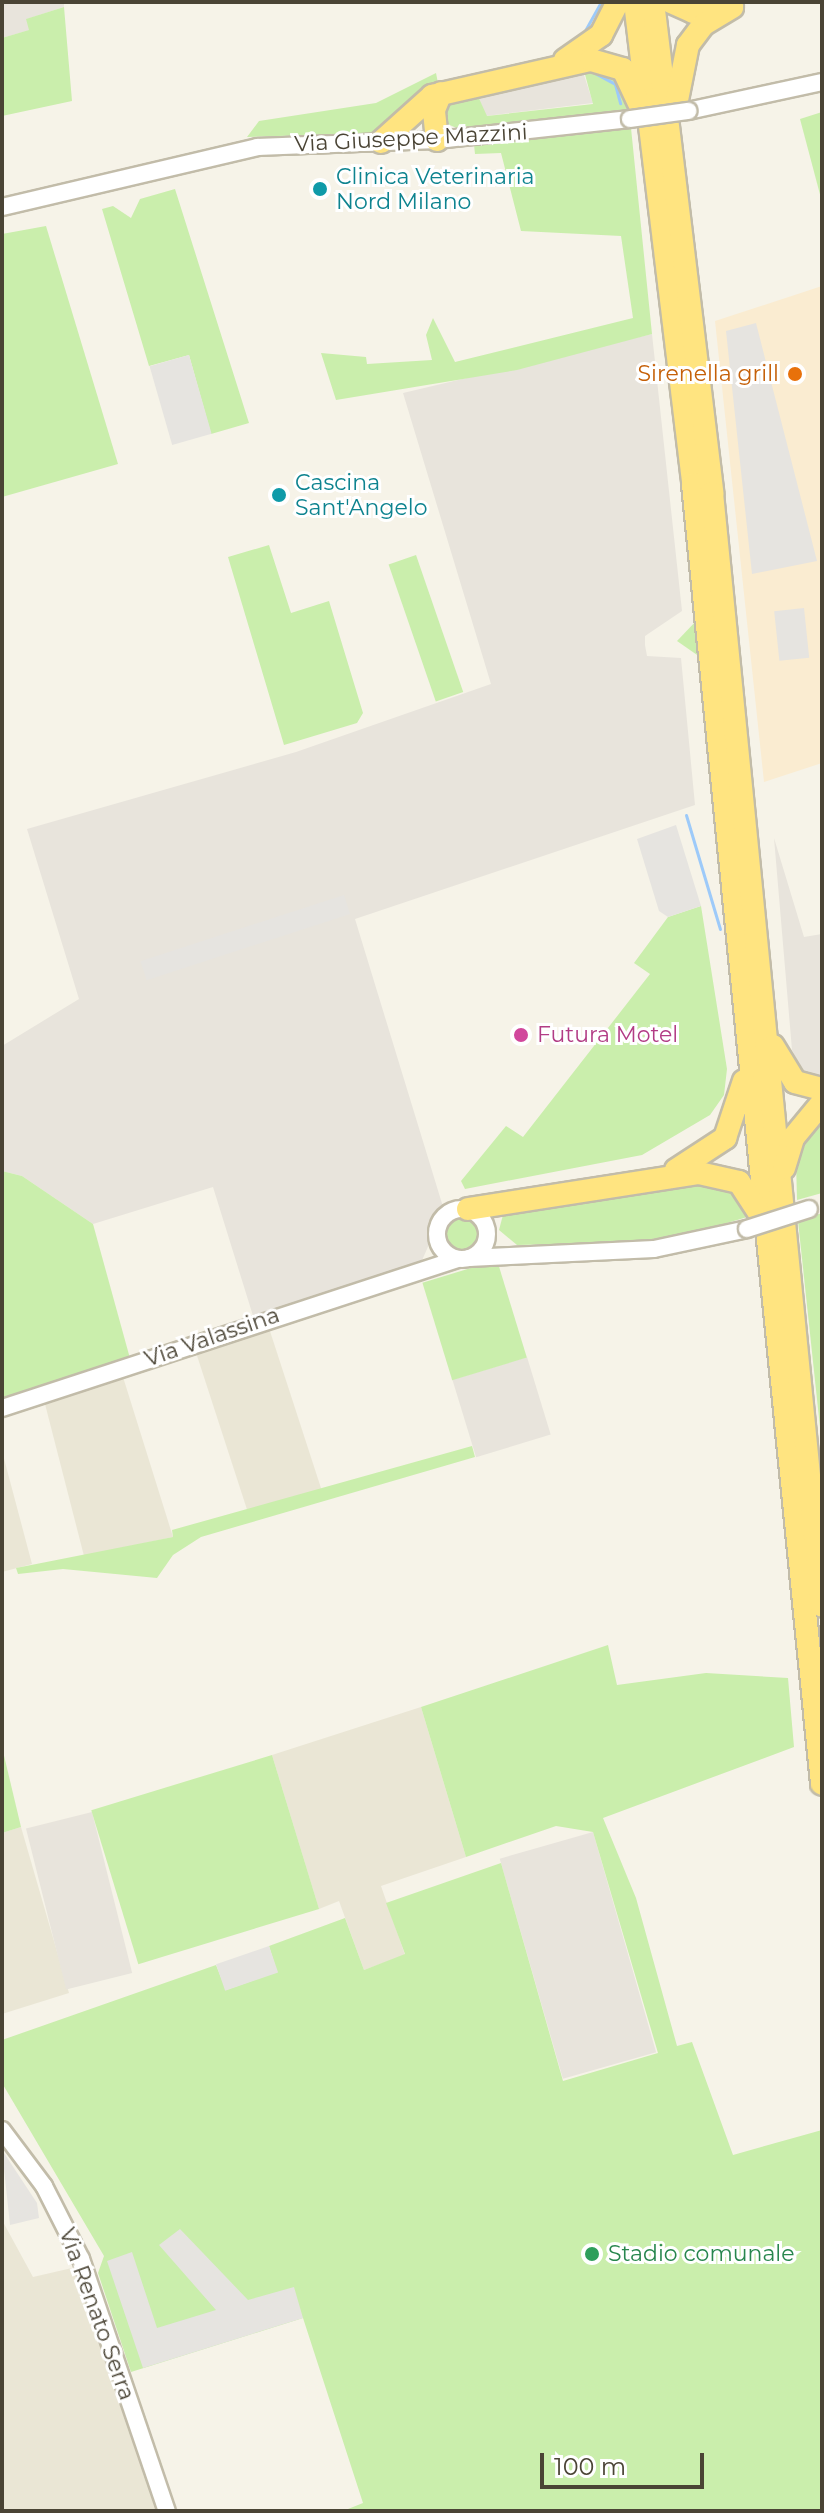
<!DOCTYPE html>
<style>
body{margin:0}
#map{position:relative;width:824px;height:2513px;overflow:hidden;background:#f6f3e8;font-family:Montserrat,sans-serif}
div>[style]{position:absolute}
.residential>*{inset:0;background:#eae6d5;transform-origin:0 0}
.commercial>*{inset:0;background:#faecd1}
.industrial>*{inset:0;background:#e8e4dc;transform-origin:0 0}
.green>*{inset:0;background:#caeeac;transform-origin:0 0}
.round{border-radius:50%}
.parking>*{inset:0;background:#e6e4e0;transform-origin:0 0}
.stream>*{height:3px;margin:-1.5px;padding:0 1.5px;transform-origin:1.5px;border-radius:1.5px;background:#9dcaf9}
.roads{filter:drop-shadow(2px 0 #c2bca9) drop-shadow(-2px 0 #c2bca9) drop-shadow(0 2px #c2bca9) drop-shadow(0 -2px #c2bca9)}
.tertiary>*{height:16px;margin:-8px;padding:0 8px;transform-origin:8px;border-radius:8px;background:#fff}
.tertiary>.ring{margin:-8px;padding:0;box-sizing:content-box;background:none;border:16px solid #fff;border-radius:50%}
.trunk>*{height:22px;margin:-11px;padding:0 11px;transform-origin:11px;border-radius:11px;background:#ffe480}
.bridges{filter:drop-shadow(2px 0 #c2bca9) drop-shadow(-2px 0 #c2bca9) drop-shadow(0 2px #c2bca9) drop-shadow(0 -2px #c2bca9)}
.tertiary-bridge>*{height:16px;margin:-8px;padding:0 8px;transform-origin:8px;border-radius:8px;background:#fff}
.dots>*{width:22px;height:22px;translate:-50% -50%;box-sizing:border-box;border:4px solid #fff;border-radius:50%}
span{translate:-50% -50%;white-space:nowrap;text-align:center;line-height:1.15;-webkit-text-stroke:6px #fff;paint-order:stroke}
.street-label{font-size:22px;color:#4a4435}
.culture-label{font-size:22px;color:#0d838f}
.left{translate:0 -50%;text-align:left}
.food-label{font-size:22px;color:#c56008}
.right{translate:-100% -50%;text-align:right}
.hotel-label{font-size:22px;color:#b23c85}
.leisure-label{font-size:22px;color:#27864d}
.frame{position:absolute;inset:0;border:4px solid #4a4435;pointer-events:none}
.scale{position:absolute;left:540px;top:2453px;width:164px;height:36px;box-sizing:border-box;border:4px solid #4a4435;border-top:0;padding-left:10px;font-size:24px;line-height:28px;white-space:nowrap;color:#4a4435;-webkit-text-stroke:6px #fff;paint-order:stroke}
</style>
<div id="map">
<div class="residential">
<div style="left:268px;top:1325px;width:173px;height:77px;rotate:72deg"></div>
<div style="clip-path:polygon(123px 1377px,173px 1537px,84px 1556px,45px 1404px)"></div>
<div style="clip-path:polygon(2px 1451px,32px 1564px,2px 1572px)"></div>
<div style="clip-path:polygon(421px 1707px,466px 1857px,381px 1886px,405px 1955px,364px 1970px,339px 1901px,319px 1909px,272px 1755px)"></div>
<div style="clip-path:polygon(21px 1827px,69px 1993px,2px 2014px,2px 1833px)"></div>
<div style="clip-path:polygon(2px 2220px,33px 2277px,72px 2268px,86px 2284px,162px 2511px,2px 2511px)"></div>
</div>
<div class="commercial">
<div style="clip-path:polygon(822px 286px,822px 763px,764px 782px,715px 321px)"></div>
</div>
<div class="industrial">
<div style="clip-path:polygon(2px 2px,64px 2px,64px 7px,27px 19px,30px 30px,2px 38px)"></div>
<div style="clip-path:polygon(571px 72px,584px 75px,593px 103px,486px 116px,477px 94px)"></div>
<div style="clip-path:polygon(652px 334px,682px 611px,645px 636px,645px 645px,647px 656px,681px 658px,695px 805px,355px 919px,444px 1210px,420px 1265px,254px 1319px,213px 1187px,93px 1224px,22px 1176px,2px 1171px,2px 1046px,79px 999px,27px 829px,296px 752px,491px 684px,403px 393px)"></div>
<div style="clip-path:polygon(774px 838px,804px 937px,822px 934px,822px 1079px,802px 1070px,792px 1050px)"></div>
<div style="left:527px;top:1357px;width:81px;height:78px;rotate:73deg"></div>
<div style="left:92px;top:1812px;width:166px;height:68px;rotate:76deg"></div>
<div style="left:593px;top:1832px;width:229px;height:97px;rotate:74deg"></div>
</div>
<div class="green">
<div style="clip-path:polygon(64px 7px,72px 101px,2px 116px,2px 38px,29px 30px,26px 19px)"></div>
<div style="clip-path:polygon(583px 67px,612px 68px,636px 109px,461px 130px,443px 122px,447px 104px,477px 94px,487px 116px,593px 104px)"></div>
<div style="clip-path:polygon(436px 73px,439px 88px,380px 133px,247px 137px,259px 121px,376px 103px)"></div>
<div style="clip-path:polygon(822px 112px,822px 202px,800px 119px)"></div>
<div style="clip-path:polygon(631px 128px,652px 334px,517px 370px,336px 400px,321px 353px,366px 357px,367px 364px,432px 360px,426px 335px,433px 318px,455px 362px,633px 318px,621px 236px,521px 231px,501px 153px,475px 154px,474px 145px)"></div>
<div style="clip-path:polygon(175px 189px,249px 423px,211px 434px,189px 355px,149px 366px,102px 209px,113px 206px,131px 218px,140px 199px)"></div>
<div style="clip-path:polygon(46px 226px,118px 464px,2px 497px,2px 234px)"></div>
<div style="clip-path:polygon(269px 545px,291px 613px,329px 601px,363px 713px,357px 723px,284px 745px,228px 557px)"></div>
<div style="left:416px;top:555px;width:145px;height:29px;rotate:71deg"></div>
<div style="clip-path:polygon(697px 620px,700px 657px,677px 641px)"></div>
<div style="clip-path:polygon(701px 906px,727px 1069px,724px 1095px,710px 1115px,642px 1155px,465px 1189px,461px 1181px,506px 1126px,523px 1137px,650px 974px,634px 963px,668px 917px)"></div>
<div style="clip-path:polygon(822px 1115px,822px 1193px,797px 1200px,796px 1161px)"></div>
<div style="clip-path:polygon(2px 1171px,22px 1176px,93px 1224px,131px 1362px,2px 1404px)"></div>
<div style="clip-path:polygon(664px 1180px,728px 1183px,754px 1215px,683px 1236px,612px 1243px,517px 1245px,499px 1230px,504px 1211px)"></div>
<div style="clip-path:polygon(822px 1213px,822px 1446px,798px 1221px)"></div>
<div class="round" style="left:443px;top:1217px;width:36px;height:36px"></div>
<div style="left:497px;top:1260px;width:102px;height:78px;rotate:73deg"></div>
<div style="clip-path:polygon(472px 1446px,475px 1457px,201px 1537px,173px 1555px,157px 1578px,63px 1569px,18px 1574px,16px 1568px,173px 1537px,172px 1530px)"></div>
<div style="clip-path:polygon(608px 1645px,617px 1685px,706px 1673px,788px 1678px,794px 1747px,603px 1818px,636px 1898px,677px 2046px,692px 2042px,733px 2155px,822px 2130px,822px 2511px,343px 2511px,363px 2503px,303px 2318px,131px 2372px,98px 2273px,104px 2256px,2px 2083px,2px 2040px,216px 1965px,226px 1990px,277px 1972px,269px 1946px,345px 1918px,364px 1970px,405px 1954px,386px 1903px,501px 1863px,563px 2081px,658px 2053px,593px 1832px,556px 1826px,466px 1857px,421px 1707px)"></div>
<div style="clip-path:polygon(2px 1747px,21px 1827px,2px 1833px)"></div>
<div style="left:272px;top:1755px;width:161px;height:189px;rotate:73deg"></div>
</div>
<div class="parking">
<div style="clip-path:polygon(756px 323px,817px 561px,752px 574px,726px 331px)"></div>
<div style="left:189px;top:355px;width:82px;height:41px;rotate:74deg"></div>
<div style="left:804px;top:608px;width:50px;height:30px;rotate:84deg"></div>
<div style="clip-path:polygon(676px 825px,701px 906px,668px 917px,659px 911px,637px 839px)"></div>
<div style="left:344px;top:895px;width:20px;height:214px;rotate:72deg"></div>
<div style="left:269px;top:1946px;width:28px;height:56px;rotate:71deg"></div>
<div style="clip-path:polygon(2px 2150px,37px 2203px,39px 2218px,10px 2225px)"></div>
<div style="clip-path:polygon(180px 2229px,248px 2300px,294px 2287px,303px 2318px,143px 2368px,107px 2261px,132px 2252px,157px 2328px,216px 2310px,159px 2245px)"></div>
</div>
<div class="stream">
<div style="left:582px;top:36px;width:39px;rotate:-61deg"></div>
<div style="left:589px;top:70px;width:30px;rotate:28deg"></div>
<div style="left:615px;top:84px;width:20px;rotate:75deg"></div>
<div style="left:686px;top:815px;width:119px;rotate:73.4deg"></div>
</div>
<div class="roads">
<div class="tertiary">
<div style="left:688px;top:111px;width:137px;rotate:-12.2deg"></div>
<div style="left:2px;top:207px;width:262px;rotate:-13.2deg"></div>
<div style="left:257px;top:147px;width:180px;rotate:-2.2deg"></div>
<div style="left:437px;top:140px;width:194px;rotate:-6.2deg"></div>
<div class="ring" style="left:437px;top:1209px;width:34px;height:34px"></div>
<div style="left:469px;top:1258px;width:185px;rotate:-2.8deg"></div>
<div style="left:654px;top:1249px;width:95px;rotate:-12.1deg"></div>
<div style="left:2px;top:1408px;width:479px;rotate:-18.1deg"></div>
<div style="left:2px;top:2130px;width:70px;rotate:53.1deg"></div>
<div style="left:44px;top:2186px;width:82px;rotate:63.1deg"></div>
<div style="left:81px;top:2259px;width:266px;rotate:71.2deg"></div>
</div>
<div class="trunk">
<div style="left:635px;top:2px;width:485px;rotate:83.1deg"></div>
<div style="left:693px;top:484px;width:1306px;rotate:84.33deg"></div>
<div style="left:653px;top:2px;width:495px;rotate:83.1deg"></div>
<div style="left:712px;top:493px;width:1118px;rotate:84.36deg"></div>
<div style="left:671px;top:2px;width:24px;rotate:24deg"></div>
<div style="left:693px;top:12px;width:31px;rotate:-6deg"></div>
<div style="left:565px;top:60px;width:44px;rotate:-34.8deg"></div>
<div style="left:601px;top:35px;width:37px;rotate:-63deg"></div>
<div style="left:676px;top:105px;width:61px;rotate:-78.7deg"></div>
<div style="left:688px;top:45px;width:26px;rotate:-53deg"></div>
<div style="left:704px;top:24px;width:33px;rotate:-31deg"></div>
<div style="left:437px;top:140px;width:30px;rotate:-96deg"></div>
<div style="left:434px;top:110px;width:18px;rotate:-68deg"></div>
<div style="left:381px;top:142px;width:69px;rotate:-42deg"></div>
<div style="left:432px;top:96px;width:163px;rotate:-12.8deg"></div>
<div style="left:591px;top:60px;width:33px;rotate:16deg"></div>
<div style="left:623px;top:69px;width:38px;rotate:65deg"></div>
<div style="left:773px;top:1046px;width:42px;rotate:58.6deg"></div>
<div style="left:795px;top:1082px;width:28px;rotate:15deg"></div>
<div style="left:784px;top:1168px;width:31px;rotate:-73deg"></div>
<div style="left:793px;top:1138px;width:45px;rotate:-50.4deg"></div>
<div style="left:676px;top:1170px;width:59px;rotate:-33.1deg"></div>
<div style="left:725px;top:1138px;width:60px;rotate:-71.6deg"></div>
<div style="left:468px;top:1209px;width:234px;rotate:-8.9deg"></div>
<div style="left:699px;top:1173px;width:41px;rotate:12.7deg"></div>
<div style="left:739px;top:1182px;width:38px;rotate:57deg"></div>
</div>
</div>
<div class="bridges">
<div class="tertiary-bridge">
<div style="left:630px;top:119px;width:59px;rotate:-7.9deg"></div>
<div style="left:747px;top:1229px;width:65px;rotate:-17.9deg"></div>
</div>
</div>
<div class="dots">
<div style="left:320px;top:189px;background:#0f9aa8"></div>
<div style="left:795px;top:374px;background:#e8710a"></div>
<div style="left:279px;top:495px;background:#0f9aa8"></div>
<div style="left:521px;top:1035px;background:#d1479c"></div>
<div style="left:592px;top:2254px;background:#2e9e5b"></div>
</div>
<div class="street-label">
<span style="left:411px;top:138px;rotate:-3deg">Via Giuseppe Mazzini</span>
<span style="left:212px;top:1337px;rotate:-19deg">Via Valassina</span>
<span style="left:97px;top:2314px;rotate:70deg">Via Renato Serra</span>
</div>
<div class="culture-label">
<span class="left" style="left:336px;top:189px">Clinica Veterinaria<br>Nord Milano</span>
<span class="left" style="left:295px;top:495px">Cascina<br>Sant'Angelo</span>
</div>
<div class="food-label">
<span class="right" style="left:779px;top:374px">Sirenella grill</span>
</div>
<div class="hotel-label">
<span class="left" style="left:537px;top:1035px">Futura Motel</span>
</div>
<div class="leisure-label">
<span class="left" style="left:608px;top:2254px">Stadio comunale</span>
</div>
<div class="frame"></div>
<div class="scale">100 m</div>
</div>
